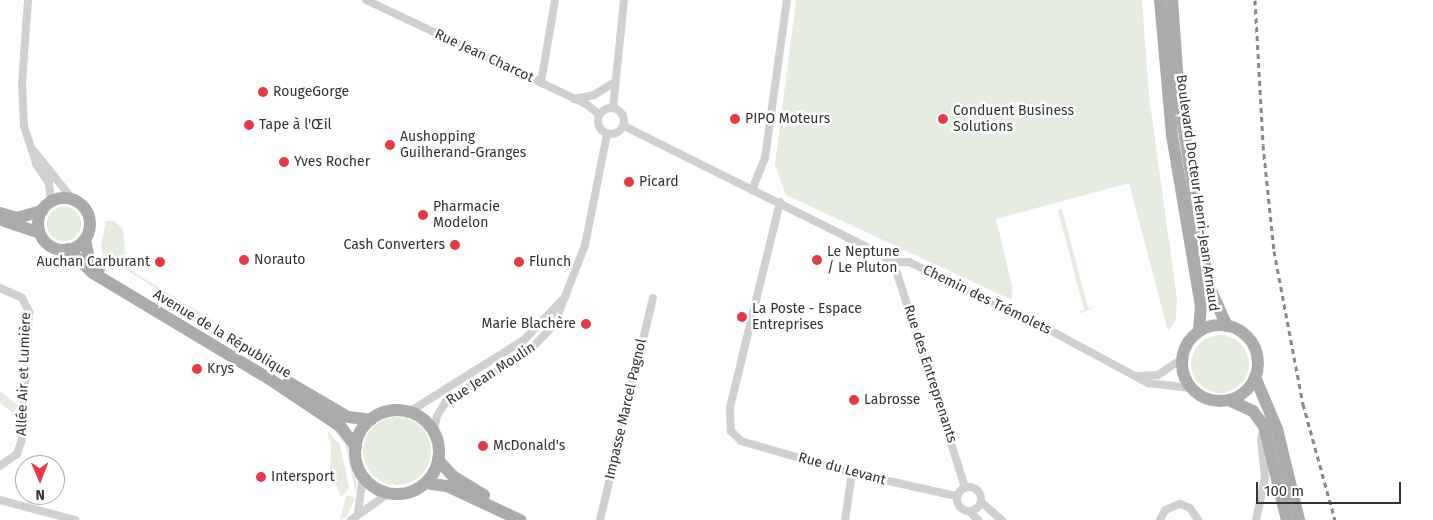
<!DOCTYPE html>
<meta charset="utf-8">
<style>
body{margin:0}
#map{position:relative;width:1433px;height:520px;overflow:hidden;background:#fff;font-family:"Fira Sans",sans-serif}
div>[style]{position:absolute}
.green>*{inset:0;background:#e6ecdf}
.round{border-radius:50%}
.minor>*{height:8px;margin:-4px;padding:0 4px;transform-origin:4px;border-radius:4px;background:#d0d0d0}
.minor>.ring{margin:-4px;padding:0;box-sizing:content-box;background:none;border:8px solid #d0d0d0;border-radius:50%}
.primary>*{height:12px;margin:-6px;padding:0 6px;transform-origin:6px;border-radius:6px;background:#ababab}
.primary>.ring{margin:-6px;padding:0;box-sizing:content-box;background:none;border:12px solid #ababab;border-radius:50%}
.rail>*{height:3px;margin-top:-1.5px;transform-origin:0;background:repeating-linear-gradient(90deg,#888 0 5px,transparent 0 9px)}
.dots>*{width:14px;height:14px;translate:-50% -50%;box-sizing:border-box;border:2px solid #fff;border-radius:50%}
span{translate:-50% -50%;white-space:nowrap;text-align:center;line-height:1.15;-webkit-text-stroke:5px #fff;paint-order:stroke}
.street-label{font-size:14px;color:#333}
.poi-label{font-size:14px;color:#333}
.left{translate:0 -50%;text-align:left}
.right{translate:-100% -50%;text-align:right}
.north{position:absolute;left:15px;top:455px;width:50px;height:50px;box-sizing:border-box;background:#fff;border:1px solid #adadad;border-radius:50%;rotate:179deg;font-size:14px;font-weight:700;line-height:20px;text-align:center;color:#333}
.north::after{content:'';display:block;margin:auto;width:18px;height:22px;background:#e63946;clip-path:polygon(50% 0,100% 100%,50% 72%,0 100%)}
.scale{position:absolute;left:1256px;top:482px;width:145px;height:22px;box-sizing:border-box;border:2px solid #333;border-top:0;padding-left:6px;font-size:15px;line-height:18px;white-space:nowrap;color:#333;-webkit-text-stroke:4px #fff;paint-order:stroke}
</style>
<div id="map">
<div class="green">
<div style="clip-path:polygon(796px 0,1142px 0,1149px 96px,1177px 299px,1176px 320px,1168px 331px,1129px 183px,996px 219px,1012px 286px,1012px 300px,786px 195px,775px 165px)"></div>
<div class="round" style="left:47px;top:207px;width:34px;height:34px"></div>
<div style="clip-path:polygon(1062px 209px,1088px 308px,1096px 306px,1081px 313px,1077px 312px,1084px 310px,1058px 210px)"></div>
<div style="clip-path:polygon(106px 221px,115px 221px,123px 230px,127px 268px,220px 325px,206px 320px,103px 255px,101px 247px)"></div>
<div class="round" style="left:1191px;top:335px;width:58px;height:58px"></div>
<div style="clip-path:polygon(0 391px,19px 406px,13px 413px,0 403px)"></div>
<div class="round" style="left:363px;top:417px;width:68px;height:68px"></div>
<div style="clip-path:polygon(332px 428px,337px 430px,349px 446px,357px 478px,356px 493px,345px 444px)"></div>
<div style="clip-path:polygon(327px 430px,340px 445px,347px 477px,349px 488px,341px 497px,330px 470px,331px 445px)"></div>
<div style="clip-path:polygon(346px 496px,355px 497px,354px 501px,346px 517px,340px 520px)"></div>
</div>
<div class="minor">
<div style="left:28px;top:0;width:84px;rotate:94.1deg"></div>
<div style="left:22px;top:84px;width:42px;rotate:87.3deg"></div>
<div style="left:24px;top:126px;width:40px;rotate:72deg"></div>
<div style="left:36px;top:164px;width:23px;rotate:56deg"></div>
<div style="left:49px;top:183px;width:19px;rotate:84deg"></div>
<div style="left:366px;top:0;width:243px;rotate:25.3deg"></div>
<div style="left:586px;top:104px;width:16px;rotate:38deg"></div>
<div style="left:541px;top:83px;width:84px;rotate:-80.4deg"></div>
<div style="left:574px;top:99px;width:20px;rotate:-11deg"></div>
<div style="left:594px;top:95px;width:25px;rotate:-32deg"></div>
<div class="ring" style="left:598px;top:108px;width:18px;height:18px"></div>
<div style="left:613px;top:108px;width:109px;rotate:-84.2deg"></div>
<div style="left:624px;top:126px;width:289px;rotate:26.5deg"></div>
<div style="left:883px;top:255px;width:23px;rotate:52deg"></div>
<div style="left:897px;top:273px;width:225px;rotate:72.4deg"></div>
<div style="left:34px;top:151px;width:63px;rotate:51.5deg"></div>
<div style="left:752px;top:190px;width:35px;rotate:-68deg"></div>
<div style="left:765px;top:158px;width:160px;rotate:-82.1deg"></div>
<div style="left:780px;top:202px;width:211px;rotate:103.7deg"></div>
<div style="left:730px;top:407px;width:24px;rotate:88deg"></div>
<div style="left:731px;top:431px;width:14px;rotate:45deg"></div>
<div style="left:741px;top:441px;width:116px;rotate:16.1deg"></div>
<div style="left:852px;top:473px;width:107px;rotate:12.4deg"></div>
<div style="left:890px;top:262px;width:19px"></div>
<div style="left:909px;top:262px;width:162px;rotate:25.9deg"></div>
<div style="left:1055px;top:333px;width:106px;rotate:28.3deg"></div>
<div style="left:1148px;top:383px;width:43px;rotate:6.6deg"></div>
<div style="left:0;top:288px;width:24px;rotate:24deg"></div>
<div style="left:22px;top:298px;width:16px;rotate:63deg"></div>
<div style="left:29px;top:312px;width:127px;rotate:93.2deg"></div>
<div style="left:22px;top:439px;width:16px;rotate:108deg"></div>
<div style="left:17px;top:454px;width:21px;rotate:145deg"></div>
<div style="left:1138px;top:376px;width:20px;rotate:-3deg"></div>
<div style="left:1158px;top:375px;width:29px;rotate:-34deg"></div>
<div style="left:409px;top:412px;width:136px;rotate:-32.1deg"></div>
<div style="left:524px;top:340px;width:59px;rotate:-46.4deg"></div>
<div style="left:434px;top:431px;width:15px;rotate:-79deg"></div>
<div style="left:437px;top:416px;width:19px;rotate:-58deg"></div>
<div style="left:447px;top:400px;width:91px;rotate:-30.2deg"></div>
<div style="left:526px;top:354px;width:40px;rotate:-46deg"></div>
<div style="left:554px;top:325px;width:86px;rotate:-68.8deg"></div>
<div style="left:585px;top:245px;width:113px;rotate:-78.8deg"></div>
<div class="ring" style="left:957px;top:487px;width:16px;height:16px"></div>
<div style="left:0;top:500px;width:78px;rotate:14.9deg"></div>
<div style="left:981px;top:502px;width:28px;rotate:41deg"></div>
<div style="left:969px;top:511px;width:13px;rotate:45deg"></div>
<div style="left:358px;top:512px;width:37px;rotate:-82deg"></div>
<div style="left:351px;top:520px;width:47px;rotate:-35.4deg"></div>
<div style="left:600px;top:520px;width:228px;rotate:-76.6deg"></div>
<div style="left:845px;top:520px;width:48px;rotate:-81.5deg"></div>
<div style="left:1160px;top:520px;width:11px;rotate:-63deg"></div>
<div style="left:1165px;top:510px;width:16px;rotate:-22deg"></div>
<div style="left:1180px;top:504px;width:11px;rotate:22deg"></div>
<div style="left:1190px;top:508px;width:14px;rotate:56deg"></div>
<div style="left:1256px;top:520px;width:43px;rotate:-77.9deg"></div>
<div style="left:1265px;top:478px;width:37px;rotate:-96deg"></div>
<div style="left:1261px;top:441px;width:11px;rotate:-80deg"></div>
</div>
<div class="primary">
<div style="left:1160px;top:0;width:136px;rotate:84.9deg"></div>
<div style="left:1172px;top:135px;width:173px;rotate:80.4deg"></div>
<div style="left:1201px;top:306px;width:25px;rotate:95deg"></div>
<div style="left:1172px;top:0;width:97px;rotate:85.9deg"></div>
<div style="left:1179px;top:97px;width:189px;rotate:81.2deg"></div>
<div style="left:1208px;top:284px;width:46px;rotate:65.7deg"></div>
<div class="ring" style="left:38px;top:198px;width:40px;height:40px"></div>
<div style="left:0;top:213px;width:18px;rotate:16deg"></div>
<div style="left:17px;top:218px;width:26px;rotate:-16deg"></div>
<div style="left:2px;top:220px;width:39px;rotate:19deg"></div>
<div style="left:85px;top:239px;width:20px;rotate:79deg"></div>
<div style="left:89px;top:259px;width:14px;rotate:45deg"></div>
<div style="left:68px;top:249px;width:35px;rotate:44deg"></div>
<div style="left:93px;top:273px;width:208px;rotate:31deg"></div>
<div style="left:271px;top:380px;width:84px;rotate:33.9deg"></div>
<div style="left:341px;top:427px;width:25px;rotate:53deg"></div>
<div class="ring" style="left:1182px;top:325px;width:64px;height:64px"></div>
<div style="left:1255px;top:377px;width:56px;rotate:67.1deg"></div>
<div style="left:1277px;top:429px;width:94px;rotate:76.4deg"></div>
<div style="left:288px;top:382px;width:69px;rotate:30.3deg"></div>
<div style="left:348px;top:417px;width:23px;rotate:7deg"></div>
<div style="left:1229px;top:400px;width:26px;rotate:25deg"></div>
<div style="left:1253px;top:411px;width:19px;rotate:54deg"></div>
<div style="left:1264px;top:426px;width:97px;rotate:76.3deg"></div>
<div class="ring" style="left:355px;top:410px;width:72px;height:72px"></div>
<div style="left:438px;top:460px;width:23px;rotate:47deg"></div>
<div style="left:454px;top:477px;width:35px;rotate:31deg"></div>
<div style="left:425px;top:483px;width:22px;rotate:8deg"></div>
<div style="left:447px;top:486px;width:81px;rotate:25deg"></div>
</div>
<div class="rail">
<div style="left:1255px;top:0;width:145px;rotate:86.8deg"></div>
<div style="left:1263px;top:145px;width:107px;rotate:84.1deg"></div>
<div style="left:1274px;top:251px;width:156px;rotate:79.3deg"></div>
<div style="left:1303px;top:404px;width:120px;rotate:74.6deg"></div>
</div>
<div class="dots">
<div style="left:263px;top:92px;background:#e63946"></div>
<div style="left:735px;top:119px;background:#e63946"></div>
<div style="left:943px;top:119px;background:#e63946"></div>
<div style="left:249px;top:125px;background:#e63946"></div>
<div style="left:390px;top:145px;background:#e63946"></div>
<div style="left:284px;top:162px;background:#e63946"></div>
<div style="left:629px;top:182px;background:#e63946"></div>
<div style="left:423px;top:215px;background:#e63946"></div>
<div style="left:455px;top:245px;background:#e63946"></div>
<div style="left:244px;top:260px;background:#e63946"></div>
<div style="left:817px;top:260px;background:#e63946"></div>
<div style="left:160px;top:262px;background:#e63946"></div>
<div style="left:519px;top:262px;background:#e63946"></div>
<div style="left:742px;top:317px;background:#e63946"></div>
<div style="left:586px;top:324px;background:#e63946"></div>
<div style="left:197px;top:369px;background:#e63946"></div>
<div style="left:854px;top:400px;background:#e63946"></div>
<div style="left:483px;top:446px;background:#e63946"></div>
<div style="left:261px;top:477px;background:#e63946"></div>
</div>
<div class="street-label">
<span style="left:484px;top:56px;rotate:25deg">Rue Jean Charcot</span>
<span style="left:1197px;top:193px;rotate:82deg">Boulevard Docteur Henri-Jean Arnaud</span>
<span style="left:987px;top:300px;rotate:26deg">Chemin des Trémolets</span>
<span style="left:222px;top:334px;rotate:31deg">Avenue de la République</span>
<span style="left:24px;top:374px;rotate:-88deg">Allée Air et Lumière</span>
<span style="left:491px;top:374px;rotate:-33deg">Rue Jean Moulin</span>
<span style="left:930px;top:374px;rotate:72deg">Rue des Entreprenants</span>
<span style="left:626px;top:409px;rotate:-77deg">Impasse Marcel Pagnol</span>
<span style="left:842px;top:469px;rotate:15deg">Rue du Levant</span>
</div>
<div class="poi-label">
<span class="left" style="left:273px;top:92px">RougeGorge</span>
<span class="left" style="left:953px;top:119px">Conduent Business<br>Solutions</span>
<span class="left" style="left:745px;top:119px">PIPO Moteurs</span>
<span class="left" style="left:259px;top:125px">Tape à l'Œil</span>
<span class="left" style="left:400px;top:145px">Aushopping<br>Guilherand-Granges</span>
<span class="left" style="left:294px;top:162px">Yves Rocher</span>
<span class="left" style="left:639px;top:182px">Picard</span>
<span class="left" style="left:433px;top:215px">Pharmacie<br>Modelon</span>
<span class="right" style="left:445px;top:245px">Cash Converters</span>
<span class="left" style="left:827px;top:260px">Le Neptune<br>/ Le Pluton</span>
<span class="left" style="left:254px;top:260px">Norauto</span>
<span class="right" style="left:150px;top:262px">Auchan Carburant</span>
<span class="left" style="left:529px;top:262px">Flunch</span>
<span class="left" style="left:752px;top:317px">La Poste - Espace<br>Entreprises</span>
<span class="right" style="left:576px;top:324px">Marie Blachère</span>
<span class="left" style="left:207px;top:369px">Krys</span>
<span class="left" style="left:864px;top:400px">Labrosse</span>
<span class="left" style="left:493px;top:446px">McDonald's</span>
<span class="left" style="left:271px;top:477px">Intersport</span>
</div>
<div class="north">N</div>
<div class="scale">100 m</div>
</div>
